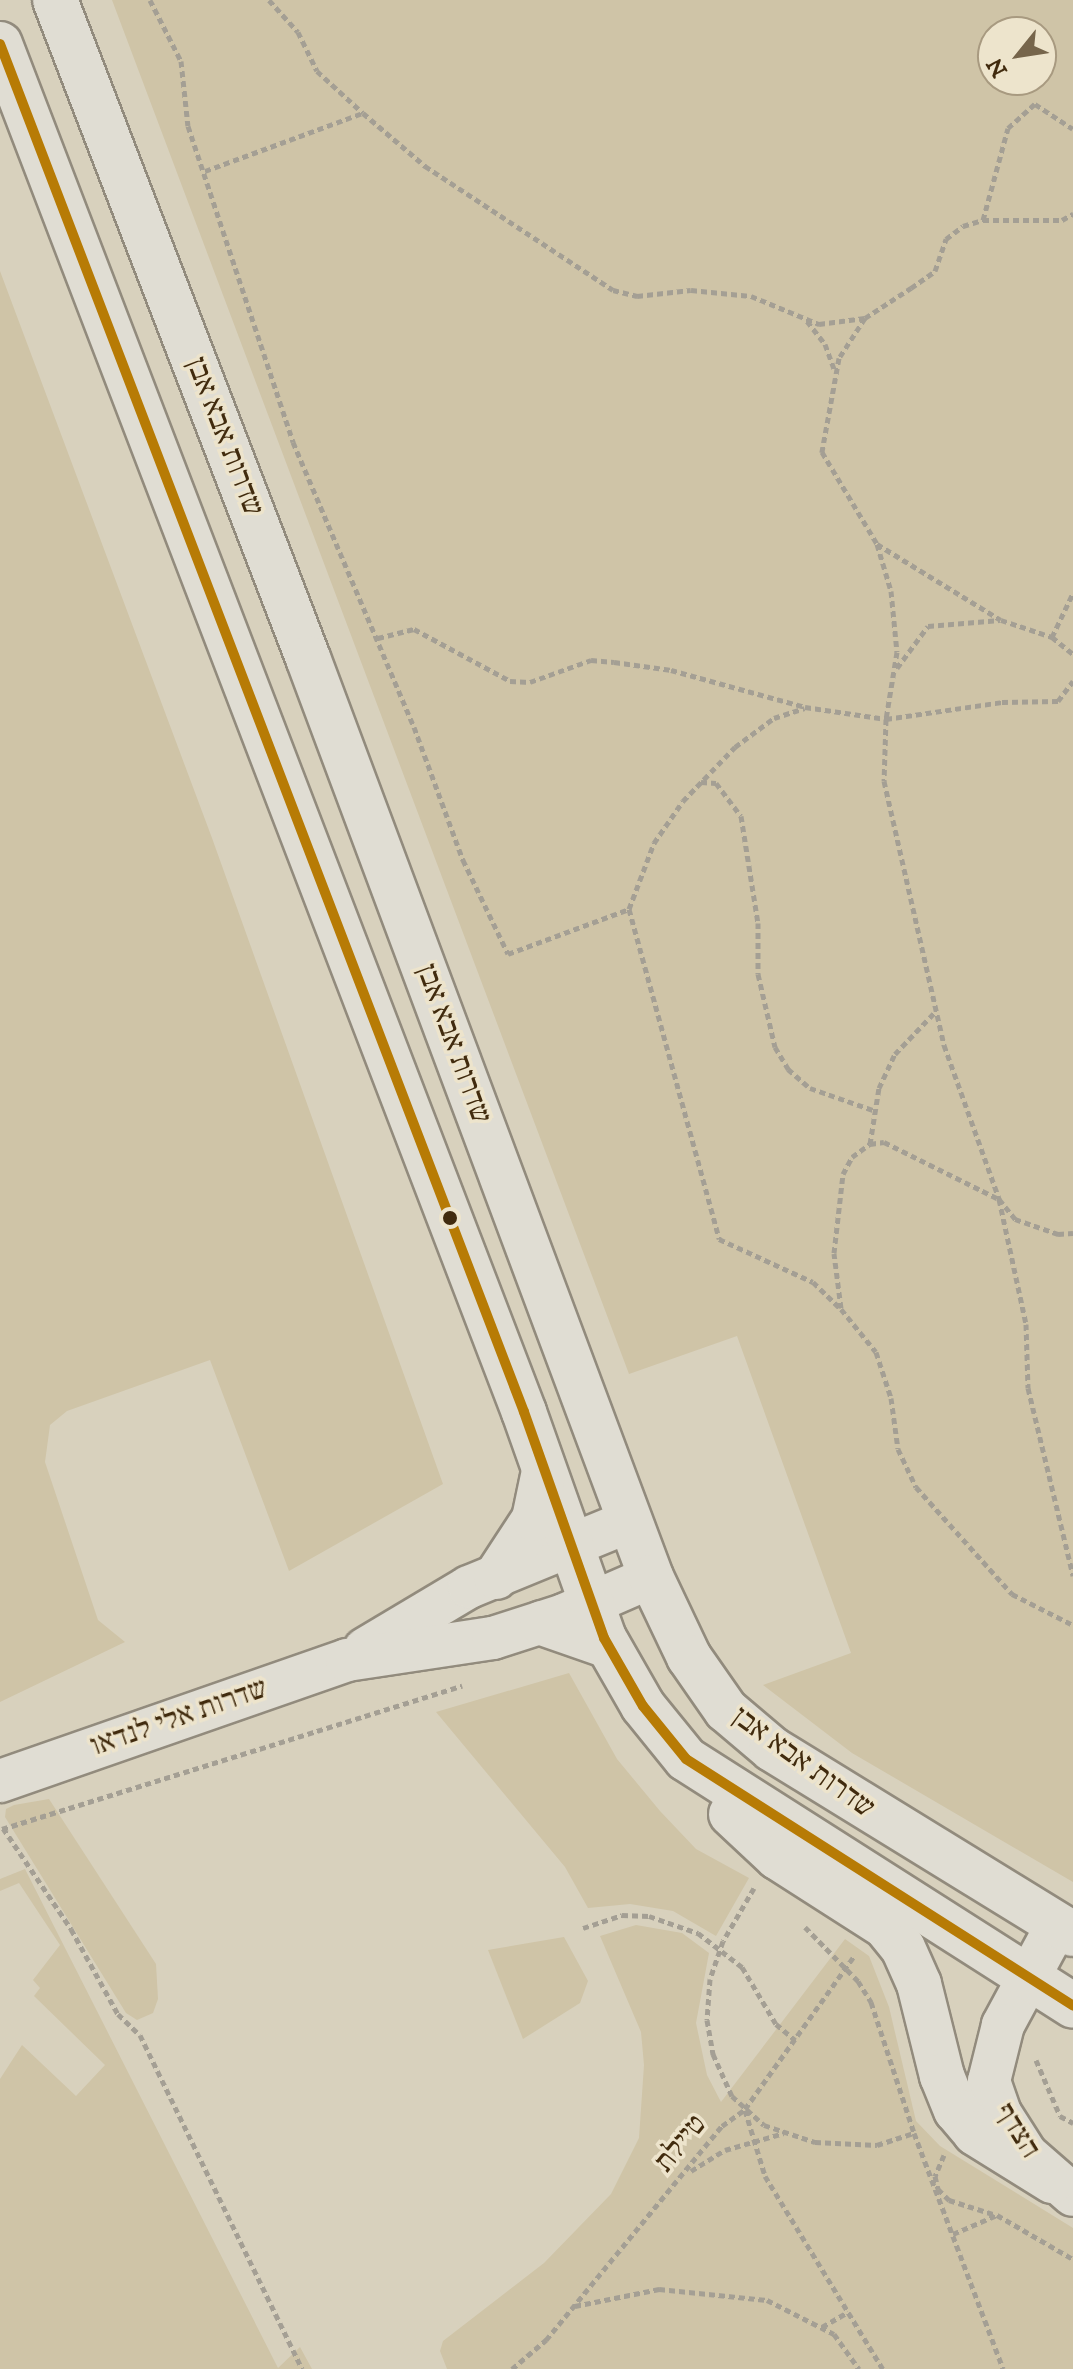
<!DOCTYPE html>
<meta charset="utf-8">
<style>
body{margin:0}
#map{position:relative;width:1073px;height:2369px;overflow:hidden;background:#d8d1bd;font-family:"IM FELL DW Pica","Frank Ruhl Libre",serif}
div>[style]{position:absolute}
.green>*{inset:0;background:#cfc4a7}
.path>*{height:5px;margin-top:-2.5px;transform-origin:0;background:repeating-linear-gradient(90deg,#a49f94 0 6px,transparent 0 10px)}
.roads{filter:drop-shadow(2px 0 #928b7d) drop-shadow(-2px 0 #928b7d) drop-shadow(0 2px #928b7d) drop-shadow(0 -2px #928b7d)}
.street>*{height:42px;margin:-21px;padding:0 21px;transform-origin:21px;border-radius:21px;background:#e0ddd3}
.secondary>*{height:44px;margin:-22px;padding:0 22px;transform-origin:22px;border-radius:22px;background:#e0ddd3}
.bus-1>*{height:10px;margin:-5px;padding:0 5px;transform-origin:5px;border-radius:5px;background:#b77b05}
.dots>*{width:22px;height:22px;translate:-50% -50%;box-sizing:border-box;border:4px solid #ede4cc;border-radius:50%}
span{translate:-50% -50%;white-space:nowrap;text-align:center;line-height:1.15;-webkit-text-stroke:7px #ede4cc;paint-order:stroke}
.street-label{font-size:30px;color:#412b0e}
.north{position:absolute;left:977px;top:16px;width:80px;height:80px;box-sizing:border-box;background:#ede4cc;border:2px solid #a89a80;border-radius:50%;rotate:240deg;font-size:22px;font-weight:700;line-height:32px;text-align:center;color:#412b0e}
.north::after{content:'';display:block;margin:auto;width:28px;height:36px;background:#76654b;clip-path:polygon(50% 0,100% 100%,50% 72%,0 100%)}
</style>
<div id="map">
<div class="green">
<div style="clip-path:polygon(evenodd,112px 0,1073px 0,1073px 1882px,852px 1753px,763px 1685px,851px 1653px,737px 1336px,629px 1374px,112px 0,993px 32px,1041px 32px,1041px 80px,993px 80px,993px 32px)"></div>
<div style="clip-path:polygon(0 271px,212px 838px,443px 1484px,289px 1571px,210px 1360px,67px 1411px,50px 1425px,45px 1462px,98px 1620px,125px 1642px,0 1702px)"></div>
<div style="clip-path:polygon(569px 1673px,617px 1759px,660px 1811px,696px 1849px,749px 1878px,716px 1936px,673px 1911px,630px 1904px,588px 1908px,565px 1867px,436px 1712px)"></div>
<div style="clip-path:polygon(49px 1799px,156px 1964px,158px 1999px,153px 2013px,137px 2020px,126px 2013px,5px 1817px,6px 1809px,14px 1805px)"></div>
<div style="clip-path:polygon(25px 1869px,278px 2368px,300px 2347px,312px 2369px,0 2369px,0 2079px,22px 2045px,76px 2096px,105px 2065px,34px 1996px,40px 1988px,33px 1980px,60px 1945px,19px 1883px,0 1891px,0 1879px)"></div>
<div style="clip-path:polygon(636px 1925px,682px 1933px,709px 1953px,696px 2023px,707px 2075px,721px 2102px,845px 1939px,869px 1956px,889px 2007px,916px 2121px,940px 2146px,1073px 2228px,1073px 2369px,447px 2369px,440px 2351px,443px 2341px,544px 2263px,611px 2194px,639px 2138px,644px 2065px,641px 2032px,600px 1936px)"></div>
<div style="clip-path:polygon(564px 1937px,588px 1981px,580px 2003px,523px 2039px,488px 1950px)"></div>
</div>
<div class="path">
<div style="left:150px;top:0;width:68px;rotate:63.1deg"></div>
<div style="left:181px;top:61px;width:65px;rotate:83.9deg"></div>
<div style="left:188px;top:126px;width:333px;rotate:71.6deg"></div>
<div style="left:293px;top:442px;width:310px;rotate:67deg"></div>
<div style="left:414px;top:727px;width:142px;rotate:69.8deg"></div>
<div style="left:463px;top:860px;width:104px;rotate:64.4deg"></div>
<div style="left:508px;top:954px;width:129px;rotate:-20.4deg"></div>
<div style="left:629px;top:909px;width:342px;rotate:74.7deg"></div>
<div style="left:719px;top:1239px;width:103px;rotate:24.6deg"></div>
<div style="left:813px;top:1282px;width:39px;rotate:44deg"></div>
<div style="left:841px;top:1309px;width:55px;rotate:50.9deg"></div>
<div style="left:876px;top:1352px;width:48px;rotate:71.9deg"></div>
<div style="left:891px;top:1398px;width:51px;rotate:82.2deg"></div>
<div style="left:898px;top:1449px;width:42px;rotate:64.7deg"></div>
<div style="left:916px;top:1487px;width:144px;rotate:48.1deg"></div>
<div style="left:1012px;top:1594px;width:68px;rotate:26.9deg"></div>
<div style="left:269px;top:0;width:43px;rotate:47.8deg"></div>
<div style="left:298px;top:32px;width:43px;rotate:64deg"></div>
<div style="left:317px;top:71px;width:62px;rotate:42.4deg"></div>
<div style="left:205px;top:171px;width:168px;rotate:-20.2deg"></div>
<div style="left:363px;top:113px;width:82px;rotate:40.5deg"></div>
<div style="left:425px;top:166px;width:225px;rotate:33.4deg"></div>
<div style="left:613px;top:290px;width:25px;rotate:14deg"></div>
<div style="left:637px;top:296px;width:54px;rotate:-6.3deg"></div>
<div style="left:691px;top:290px;width:60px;rotate:5.7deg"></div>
<div style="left:751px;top:296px;width:74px;rotate:22.4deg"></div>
<div style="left:819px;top:324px;width:46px;rotate:-7.4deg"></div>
<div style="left:865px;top:318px;width:55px;rotate:-33.1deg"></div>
<div style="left:911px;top:288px;width:29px;rotate:-35deg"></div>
<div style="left:935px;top:271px;width:34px;rotate:-71deg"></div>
<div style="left:946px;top:239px;width:21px;rotate:-37deg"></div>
<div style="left:963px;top:226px;width:21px;rotate:-17deg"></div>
<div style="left:983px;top:220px;width:79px"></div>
<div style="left:1062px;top:220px;width:13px;rotate:-29deg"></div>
<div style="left:983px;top:220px;width:95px;rotate:-74.8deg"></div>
<div style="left:1008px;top:128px;width:36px;rotate:-42deg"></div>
<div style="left:1035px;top:104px;width:45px;rotate:33.3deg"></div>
<div style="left:865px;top:318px;width:48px;rotate:123deg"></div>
<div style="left:839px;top:358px;width:96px;rotate:100.3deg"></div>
<div style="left:822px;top:452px;width:107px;rotate:59.1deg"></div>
<div style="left:877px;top:544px;width:49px;rotate:73.4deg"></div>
<div style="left:891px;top:591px;width:61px;rotate:84.4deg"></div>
<div style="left:897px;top:652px;width:68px;rotate:99.3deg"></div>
<div style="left:886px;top:719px;width:62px;rotate:91.8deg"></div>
<div style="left:884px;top:781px;width:271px;rotate:77.2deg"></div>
<div style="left:944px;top:1045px;width:164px;rotate:70.3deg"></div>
<div style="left:999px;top:1199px;width:128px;rotate:77.8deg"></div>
<div style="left:1026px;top:1324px;width:64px;rotate:88.2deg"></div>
<div style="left:1028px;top:1388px;width:193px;rotate:76.5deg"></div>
<div style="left:807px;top:321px;width:29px;rotate:52deg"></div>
<div style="left:825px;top:344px;width:29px;rotate:70deg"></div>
<div style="left:877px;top:544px;width:145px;rotate:31.5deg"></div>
<div style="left:1001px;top:620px;width:54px;rotate:18.4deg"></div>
<div style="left:1052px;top:637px;width:27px;rotate:39deg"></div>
<div style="left:1052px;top:637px;width:49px;rotate:-64.5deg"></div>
<div style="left:378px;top:638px;width:37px;rotate:-14deg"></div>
<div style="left:414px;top:629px;width:109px;rotate:28.4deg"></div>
<div style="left:510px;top:681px;width:20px;rotate:3deg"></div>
<div style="left:530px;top:682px;width:65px;rotate:-19.8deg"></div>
<div style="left:591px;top:660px;width:23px;rotate:5deg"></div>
<div style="left:614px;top:662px;width:58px;rotate:8deg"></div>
<div style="left:671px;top:670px;width:139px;rotate:15.4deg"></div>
<div style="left:805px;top:707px;width:82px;rotate:8.4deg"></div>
<div style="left:886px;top:719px;width:117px;rotate:-8.3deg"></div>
<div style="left:1002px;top:702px;width:56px;rotate:-1deg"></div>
<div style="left:1058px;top:701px;width:25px;rotate:-53deg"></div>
<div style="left:897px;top:668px;width:52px;rotate:-53.6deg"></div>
<div style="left:928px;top:626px;width:72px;rotate:-4.8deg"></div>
<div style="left:701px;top:782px;width:15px;rotate:4deg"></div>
<div style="left:716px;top:783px;width:41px;rotate:52.9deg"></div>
<div style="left:741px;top:816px;width:108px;rotate:81deg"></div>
<div style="left:758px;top:923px;width:51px;rotate:90deg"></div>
<div style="left:758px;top:974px;width:75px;rotate:76.9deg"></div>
<div style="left:775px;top:1047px;width:26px;rotate:59deg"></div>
<div style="left:788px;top:1069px;width:29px;rotate:41deg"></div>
<div style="left:810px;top:1088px;width:70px;rotate:19.2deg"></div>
<div style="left:629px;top:909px;width:71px;rotate:-69.3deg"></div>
<div style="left:654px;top:843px;width:51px;rotate:-55.4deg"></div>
<div style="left:683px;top:801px;width:75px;rotate:-46.1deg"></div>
<div style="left:735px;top:747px;width:49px;rotate:-36.6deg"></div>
<div style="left:774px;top:718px;width:32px;rotate:-18deg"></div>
<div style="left:870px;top:1144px;width:14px;rotate:-8deg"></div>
<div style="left:884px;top:1142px;width:128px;rotate:26.4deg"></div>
<div style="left:999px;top:1199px;width:26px;rotate:51deg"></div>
<div style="left:1015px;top:1219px;width:46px;rotate:19.2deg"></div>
<div style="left:1058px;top:1234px;width:15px;rotate:-4deg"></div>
<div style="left:841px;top:1308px;width:55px;rotate:-97.3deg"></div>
<div style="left:834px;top:1253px;width:80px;rotate:-83.5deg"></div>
<div style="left:843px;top:1174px;width:19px;rotate:-62deg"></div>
<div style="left:852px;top:1157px;width:22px;rotate:-36deg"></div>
<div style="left:870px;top:1144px;width:57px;rotate:-80.9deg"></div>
<div style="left:879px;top:1088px;width:38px;rotate:-65deg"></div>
<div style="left:895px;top:1054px;width:59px;rotate:-46.4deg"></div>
<div style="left:3px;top:1828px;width:122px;rotate:56deg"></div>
<div style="left:71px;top:1929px;width:97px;rotate:61.1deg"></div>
<div style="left:118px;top:2014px;width:30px;rotate:44deg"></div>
<div style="left:140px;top:2035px;width:371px;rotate:64.1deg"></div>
<div style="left:2px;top:1829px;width:482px;rotate:-17.3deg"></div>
<div style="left:754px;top:1888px;width:61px;rotate:120.3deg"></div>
<div style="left:723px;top:1941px;width:40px;rotate:108.9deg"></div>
<div style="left:710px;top:1979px;width:41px;rotate:94.2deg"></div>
<div style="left:707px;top:2020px;width:35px;rotate:80deg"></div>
<div style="left:713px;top:2054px;width:46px;rotate:65.7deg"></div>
<div style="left:732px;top:2096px;width:43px;rotate:42.2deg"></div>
<div style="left:764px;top:2125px;width:54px;rotate:18.4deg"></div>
<div style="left:815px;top:2142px;width:62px;rotate:2.8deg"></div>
<div style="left:877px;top:2145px;width:39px;rotate:-18deg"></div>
<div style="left:805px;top:1927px;width:76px;rotate:45.5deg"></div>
<div style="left:858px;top:1981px;width:25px;rotate:58deg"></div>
<div style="left:871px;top:2002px;width:138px;rotate:71.8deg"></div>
<div style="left:914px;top:2133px;width:252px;rotate:69.3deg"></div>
<div style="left:583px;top:1928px;width:41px;rotate:-18.4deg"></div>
<div style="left:622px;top:1915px;width:27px;rotate:2deg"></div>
<div style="left:649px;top:1916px;width:52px;rotate:19.1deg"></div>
<div style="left:698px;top:1933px;width:56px;rotate:37.7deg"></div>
<div style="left:742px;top:1967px;width:66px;rotate:59.2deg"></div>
<div style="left:776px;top:2024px;width:25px;rotate:40deg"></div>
<div style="left:1036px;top:2060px;width:61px;rotate:66.8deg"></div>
<div style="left:1060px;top:2116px;width:15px;rotate:28deg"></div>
<div style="left:745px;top:2110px;width:69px;rotate:73.1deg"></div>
<div style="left:765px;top:2176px;width:226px;rotate:58.6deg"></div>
<div style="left:944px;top:2155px;width:23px;rotate:113deg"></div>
<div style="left:935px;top:2176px;width:13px;rotate:77deg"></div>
<div style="left:938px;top:2189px;width:16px;rotate:45deg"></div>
<div style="left:949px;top:2200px;width:49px;rotate:17.7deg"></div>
<div style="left:691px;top:2171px;width:40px;rotate:-32deg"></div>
<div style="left:725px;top:2150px;width:61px;rotate:-16.1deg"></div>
<div style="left:953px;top:2234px;width:48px;rotate:-23.4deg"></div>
<div style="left:997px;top:2215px;width:88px;rotate:30.1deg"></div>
<div style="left:575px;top:2306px;width:86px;rotate:-11.4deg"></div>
<div style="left:659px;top:2289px;width:109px;rotate:5.8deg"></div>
<div style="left:767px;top:2300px;width:75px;rotate:26.9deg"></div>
<div style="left:834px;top:2334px;width:43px;rotate:54.5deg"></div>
<div style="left:822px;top:2327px;width:30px;rotate:-30deg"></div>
<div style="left:512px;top:2369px;width:45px;rotate:-40.5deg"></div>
<div style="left:546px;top:2340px;width:277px;rotate:-50.6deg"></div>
<div style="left:722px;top:2126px;width:29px;rotate:-36deg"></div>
<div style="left:745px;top:2109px;width:189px;rotate:-54.5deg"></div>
</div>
<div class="roads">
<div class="street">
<div style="left:365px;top:1649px;width:121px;rotate:-30.8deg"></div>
<div style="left:469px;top:1587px;width:174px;rotate:-22.3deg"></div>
<div style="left:0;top:1781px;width:367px;rotate:-19.2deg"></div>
<div style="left:347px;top:1660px;width:148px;rotate:-8.6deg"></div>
<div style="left:493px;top:1638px;width:75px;rotate:-17.9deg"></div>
<div style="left:564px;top:1615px;width:95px;rotate:-23.6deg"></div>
<div style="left:1057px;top:1925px;width:114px;rotate:118.4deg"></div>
<div style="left:1003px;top:2025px;width:58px;rotate:104deg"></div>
<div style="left:989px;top:2081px;width:34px;rotate:71deg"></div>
<div style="left:1000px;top:2113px;width:49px;rotate:57.6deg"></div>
<div style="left:1026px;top:2154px;width:62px;rotate:41.1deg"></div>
</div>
<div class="secondary">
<div style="left:55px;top:0;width:705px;rotate:68.97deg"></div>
<div style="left:308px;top:658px;width:981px;rotate:69.53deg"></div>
<div style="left:651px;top:1577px;width:89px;rotate:64.6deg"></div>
<div style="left:689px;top:1657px;width:65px;rotate:55.1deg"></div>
<div style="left:726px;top:1710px;width:60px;rotate:40.3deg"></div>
<div style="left:772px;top:1749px;width:353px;rotate:31.6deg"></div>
<div style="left:0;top:44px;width:1465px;rotate:69.04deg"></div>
<div style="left:524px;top:1412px;width:240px;rotate:70.5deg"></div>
<div style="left:604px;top:1638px;width:78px;rotate:60.2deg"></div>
<div style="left:643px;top:1706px;width:68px;rotate:50.9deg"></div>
<div style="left:686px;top:1759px;width:459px;rotate:32.5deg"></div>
<div style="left:496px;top:1577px;width:69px;rotate:-56.8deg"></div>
<div style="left:534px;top:1519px;width:49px;rotate:-78.2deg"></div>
<div style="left:542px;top:1623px;width:70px;rotate:19.2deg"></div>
<div style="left:731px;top:1814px;width:63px;rotate:43.1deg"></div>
<div style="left:777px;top:1857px;width:128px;rotate:32.6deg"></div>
<div style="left:885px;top:1926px;width:28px;rotate:51deg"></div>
<div style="left:903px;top:1948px;width:39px;rotate:66deg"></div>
<div style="left:919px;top:1984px;width:95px;rotate:76deg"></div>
<div style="left:942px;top:2076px;width:37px;rotate:68deg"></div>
<div style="left:956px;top:2110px;width:30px;rotate:50deg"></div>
<div style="left:975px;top:2133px;width:91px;rotate:31.9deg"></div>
</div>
</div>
<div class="bus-1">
<div style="left:0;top:44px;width:1465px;rotate:69.04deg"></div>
<div style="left:524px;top:1412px;width:240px;rotate:70.5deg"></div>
<div style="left:604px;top:1638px;width:78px;rotate:60.2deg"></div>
<div style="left:643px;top:1706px;width:68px;rotate:50.9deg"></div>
<div style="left:686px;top:1759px;width:459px;rotate:32.5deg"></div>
</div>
<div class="dots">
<div style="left:450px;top:1218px;background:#412b0e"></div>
</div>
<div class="street-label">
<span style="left:224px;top:437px;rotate:69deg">שדרות אבא אבן</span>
<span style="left:453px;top:1044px;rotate:70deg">שדרות אבא אבן</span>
<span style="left:179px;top:1718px;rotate:-19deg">שדרות אלי לנדאו</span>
<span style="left:803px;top:1763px;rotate:36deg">שדרות אבא אבן</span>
<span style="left:1017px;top:2131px;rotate:58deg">הצדף</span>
<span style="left:681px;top:2144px;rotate:-51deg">טיילת</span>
</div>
<div class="north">N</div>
</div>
